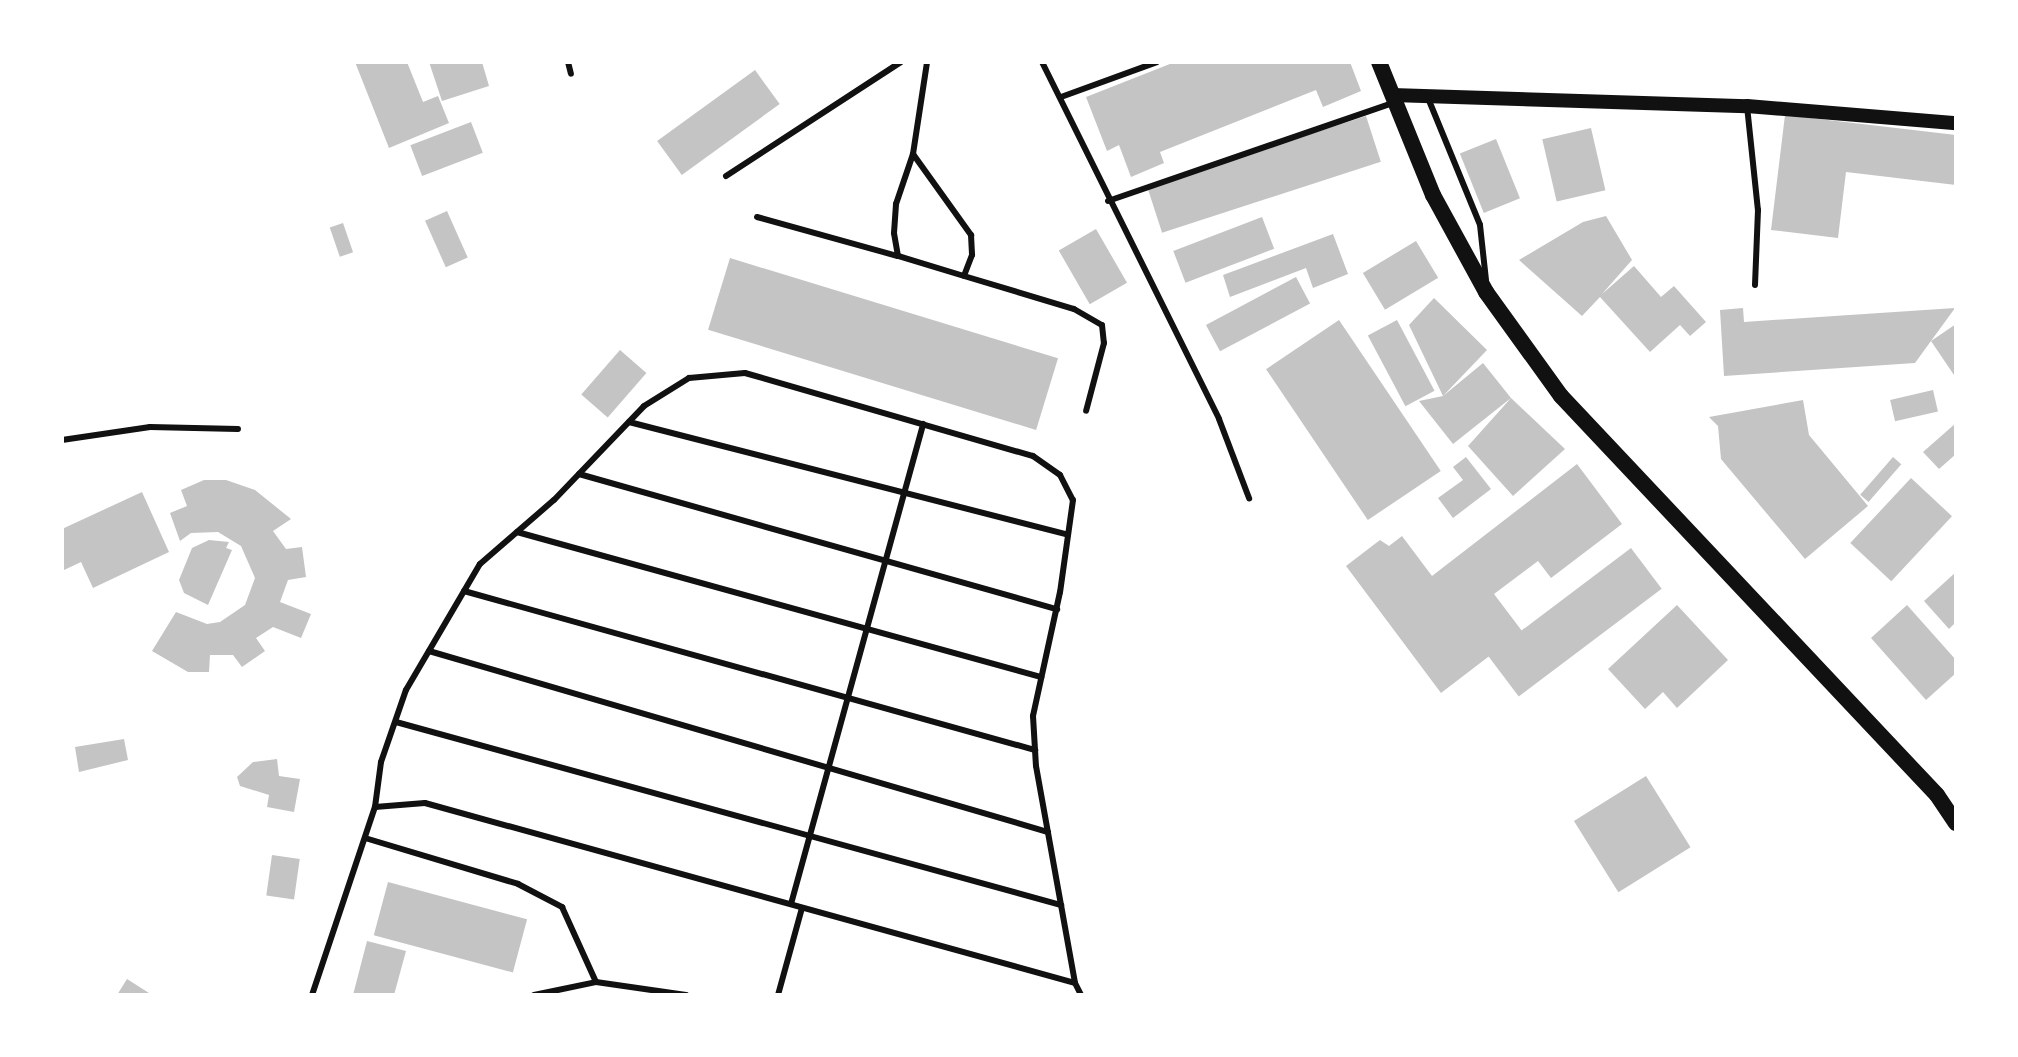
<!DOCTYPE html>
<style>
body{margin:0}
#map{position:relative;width:2018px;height:1057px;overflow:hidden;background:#fff;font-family:"Zilla Slab",serif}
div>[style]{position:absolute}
.building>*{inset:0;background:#c4c4c4;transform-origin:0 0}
.service>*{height:6px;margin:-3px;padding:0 3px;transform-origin:3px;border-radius:3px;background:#111}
.tertiary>*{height:14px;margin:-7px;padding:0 7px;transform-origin:7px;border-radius:7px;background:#111}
.secondary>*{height:16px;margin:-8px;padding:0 8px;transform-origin:8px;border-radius:8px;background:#111}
span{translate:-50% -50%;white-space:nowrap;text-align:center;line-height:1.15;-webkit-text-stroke:7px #fff;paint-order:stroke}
.frame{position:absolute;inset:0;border:64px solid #fff;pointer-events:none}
</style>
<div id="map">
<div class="building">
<div style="clip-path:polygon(355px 62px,407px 62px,423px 102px,438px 96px,449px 123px,389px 148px)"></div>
<div style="clip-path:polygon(429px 62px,482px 62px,489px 86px,442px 101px)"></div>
<div style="clip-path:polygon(1175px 62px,1350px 62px,1361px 91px,1323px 107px,1316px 90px,1160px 152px,1164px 163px,1131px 177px,1119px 145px,1107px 151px,1086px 97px)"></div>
<div style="left:755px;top:70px;width:42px;height:121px;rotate:54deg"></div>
<div style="clip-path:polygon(1785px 115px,1956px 135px,1956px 185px,1846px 172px,1838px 238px,1771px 230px)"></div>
<div style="left:1366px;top:116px;width:48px;height:230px;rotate:72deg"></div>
<div style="left:471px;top:122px;width:33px;height:65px;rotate:69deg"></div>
<div style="left:1591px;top:128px;width:64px;height:50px;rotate:77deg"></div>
<div style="left:1496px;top:139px;width:64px;height:39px;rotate:68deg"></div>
<div style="left:447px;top:211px;width:51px;height:24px;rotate:66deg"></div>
<div style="clip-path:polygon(1606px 216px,1632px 260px,1602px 294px,1634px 266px,1661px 297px,1674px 286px,1706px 322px,1690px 336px,1680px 325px,1650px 352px,1600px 297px,1582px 316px,1519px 260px,1583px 222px)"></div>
<div style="left:1262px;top:217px;width:34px;height:95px;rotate:69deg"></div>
<div style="left:343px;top:223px;width:31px;height:14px;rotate:71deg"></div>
<div style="left:1096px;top:229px;width:62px;height:43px;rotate:60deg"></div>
<div style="clip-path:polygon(1333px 234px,1348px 274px,1313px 288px,1306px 268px,1230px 297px,1223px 275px)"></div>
<div style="left:1416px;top:241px;width:43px;height:62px;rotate:59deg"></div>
<div style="left:730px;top:258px;width:343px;height:75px;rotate:17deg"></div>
<div style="left:1296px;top:277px;width:30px;height:102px;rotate:62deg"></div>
<div style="clip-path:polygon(1434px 298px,1487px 350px,1443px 396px,1483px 363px,1511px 398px,1565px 449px,1513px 496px,1468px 446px,1511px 398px,1453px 444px,1419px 401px,1443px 396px,1409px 325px)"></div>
<div style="clip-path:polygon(1743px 308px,1744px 322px,1955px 308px,1915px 363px,1724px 376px,1720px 310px)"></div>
<div style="left:1339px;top:320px;width:182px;height:88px;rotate:56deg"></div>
<div style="left:1397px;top:320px;width:80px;height:33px;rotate:62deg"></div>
<div style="clip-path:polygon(1956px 324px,1956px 378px,1931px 341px)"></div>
<div style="left:620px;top:350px;width:35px;height:59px;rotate:41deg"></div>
<div style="left:1933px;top:390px;width:22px;height:44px;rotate:77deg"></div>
<div style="clip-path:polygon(1803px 400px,1809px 435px,1868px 506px,1805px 559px,1721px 459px,1718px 426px,1709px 417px)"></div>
<div style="clip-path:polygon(1956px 423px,1956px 454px,1939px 469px,1923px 452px)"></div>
<div style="clip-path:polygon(1466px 457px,1491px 489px,1453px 518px,1438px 498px,1463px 480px,1453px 467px)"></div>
<div style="left:1893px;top:457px;width:11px;height:50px;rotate:41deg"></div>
<div style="clip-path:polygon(1577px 464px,1622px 524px,1551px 578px,1538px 561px,1494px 594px,1522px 631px,1441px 693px,1346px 566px,1380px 540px,1389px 546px,1402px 536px,1432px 576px)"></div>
<div style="left:1911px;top:478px;width:56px;height:89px;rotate:43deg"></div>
<div style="clip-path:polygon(204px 480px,226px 480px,255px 490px,291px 519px,273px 531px,286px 549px,302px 547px,306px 577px,288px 580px,280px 602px,311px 614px,301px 638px,273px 627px,256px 638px,265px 651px,242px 667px,233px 655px,210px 655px,209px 672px,188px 672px,152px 651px,176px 612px,207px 624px,220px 622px,245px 605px,255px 578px,241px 546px,218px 532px,191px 533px,180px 541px,170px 513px,187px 506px,181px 490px)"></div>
<div style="clip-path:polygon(142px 492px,169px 552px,93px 588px,81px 562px,62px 571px,62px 529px)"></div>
<div style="clip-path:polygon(209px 540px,229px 542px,226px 548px,232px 550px,208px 605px,184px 593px,179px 580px,192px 548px)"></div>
<div style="left:1631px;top:548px;width:51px;height:179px;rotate:53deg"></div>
<div style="clip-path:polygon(1956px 572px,1956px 622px,1949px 629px,1924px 601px)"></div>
<div style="clip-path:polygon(1677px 605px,1728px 660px,1677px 708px,1663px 692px,1645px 709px,1608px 669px)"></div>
<div style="clip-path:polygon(1907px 605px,1956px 660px,1956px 673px,1926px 700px,1871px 638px)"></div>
<div style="clip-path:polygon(124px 739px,128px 760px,79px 772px,75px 747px)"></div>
<div style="clip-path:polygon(277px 759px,279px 776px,300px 779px,294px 812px,267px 807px,269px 795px,240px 786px,237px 777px,253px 762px)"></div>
<div style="left:1646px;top:776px;width:84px;height:85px;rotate:58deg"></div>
<div style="left:272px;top:855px;width:28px;height:41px;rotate:8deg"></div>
<div style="left:388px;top:882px;width:144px;height:55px;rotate:15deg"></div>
<div style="clip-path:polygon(367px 941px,406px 951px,394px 995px,353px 995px)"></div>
<div style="clip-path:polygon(127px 979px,149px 993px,148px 995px,117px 995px)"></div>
</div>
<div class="service">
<div style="left:568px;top:62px;width:12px;rotate:76deg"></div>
<div style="left:1042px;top:62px;width:398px;rotate:63.6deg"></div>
<div style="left:1219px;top:419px;width:85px;rotate:69.2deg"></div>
<div style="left:1061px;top:97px;width:102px;rotate:-20deg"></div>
<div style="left:1428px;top:98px;width:137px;rotate:67.7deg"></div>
<div style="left:1480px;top:225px;width:55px;rotate:83.8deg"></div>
<div style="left:1747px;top:106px;width:105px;rotate:84deg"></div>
<div style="left:1758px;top:210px;width:75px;rotate:92.3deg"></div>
<div style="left:913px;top:154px;width:100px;rotate:54.4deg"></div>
<div style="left:971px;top:235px;width:20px;rotate:87deg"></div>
<div style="left:972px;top:255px;width:22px;rotate:111deg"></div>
<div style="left:964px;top:276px;width:69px;rotate:-163.1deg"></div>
<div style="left:898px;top:256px;width:23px;rotate:-100deg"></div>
<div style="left:894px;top:233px;width:29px;rotate:-86deg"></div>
<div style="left:896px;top:204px;width:53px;rotate:-71.2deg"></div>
<div style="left:913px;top:154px;width:93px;rotate:-81.3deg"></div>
<div style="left:726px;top:176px;width:209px;rotate:-33.1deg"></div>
<div style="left:1108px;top:201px;width:300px;rotate:-19deg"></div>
<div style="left:757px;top:217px;width:146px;rotate:15.5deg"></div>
<div style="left:964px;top:276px;width:115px;rotate:16.7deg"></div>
<div style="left:1074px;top:309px;width:32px;rotate:30deg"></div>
<div style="left:1102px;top:325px;width:18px;rotate:84deg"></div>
<div style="left:1104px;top:343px;width:70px;rotate:104.8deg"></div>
<div style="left:629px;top:422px;width:453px;rotate:14.4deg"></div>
<div style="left:62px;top:440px;width:89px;rotate:-8.4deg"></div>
<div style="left:150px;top:427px;width:88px;rotate:1.3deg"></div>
<div style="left:579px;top:474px;width:497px;rotate:15.8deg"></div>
<div style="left:517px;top:532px;width:544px;rotate:15.47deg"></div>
<div style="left:464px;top:591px;width:593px;rotate:15.56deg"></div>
<div style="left:429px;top:651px;width:645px;rotate:16.3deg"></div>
<div style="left:396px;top:722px;width:690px;rotate:15.39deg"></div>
<div style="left:375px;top:807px;width:45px;rotate:-82.4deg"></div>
<div style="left:381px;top:762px;width:76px;rotate:-70.9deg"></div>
<div style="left:406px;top:690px;width:146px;rotate:-59.6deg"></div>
<div style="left:480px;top:564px;width:98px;rotate:-40.9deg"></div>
<div style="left:554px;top:500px;width:130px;rotate:-46.2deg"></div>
<div style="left:644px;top:406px;width:53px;rotate:-31.9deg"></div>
<div style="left:689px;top:378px;width:56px;rotate:-5.1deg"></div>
<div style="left:745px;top:373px;width:300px;rotate:16.1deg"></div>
<div style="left:1033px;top:456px;width:33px;rotate:35deg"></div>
<div style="left:1060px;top:475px;width:28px;rotate:63deg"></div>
<div style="left:1073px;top:500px;width:93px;rotate:98deg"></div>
<div style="left:1060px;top:592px;width:127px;rotate:102.3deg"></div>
<div style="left:1033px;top:716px;width:50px;rotate:86.6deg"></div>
<div style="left:1036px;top:766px;width:220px;rotate:79.8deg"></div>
<div style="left:365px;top:838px;width:160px;rotate:16.7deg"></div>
<div style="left:518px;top:884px;width:50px;rotate:27.6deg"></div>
<div style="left:562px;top:907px;width:82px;rotate:65.6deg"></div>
<div style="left:596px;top:982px;width:91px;rotate:8.2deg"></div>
<div style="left:791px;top:904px;width:498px;rotate:-74.6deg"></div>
<div style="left:312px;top:995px;width:198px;rotate:-71.5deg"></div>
<div style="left:375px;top:807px;width:50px;rotate:-4.6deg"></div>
<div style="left:425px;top:803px;width:674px;rotate:15.48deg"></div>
<div style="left:1075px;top:983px;width:13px;rotate:63deg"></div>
<div style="left:534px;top:995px;width:63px;rotate:-11.8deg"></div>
<div style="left:778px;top:995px;width:90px;rotate:-74.6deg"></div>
</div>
<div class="tertiary">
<div style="left:1392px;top:95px;width:355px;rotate:1.8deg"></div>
<div style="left:1747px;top:106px;width:210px;rotate:4.7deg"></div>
</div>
<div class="secondary">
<div style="left:1379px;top:62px;width:144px;rotate:67.9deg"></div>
<div style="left:1433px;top:195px;width:111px;rotate:61.3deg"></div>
<div style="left:1486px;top:292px;width:128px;rotate:54.2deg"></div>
<div style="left:1561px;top:396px;width:548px;rotate:46.7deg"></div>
<div style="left:1937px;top:795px;width:34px;rotate:56deg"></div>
</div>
<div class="frame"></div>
</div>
